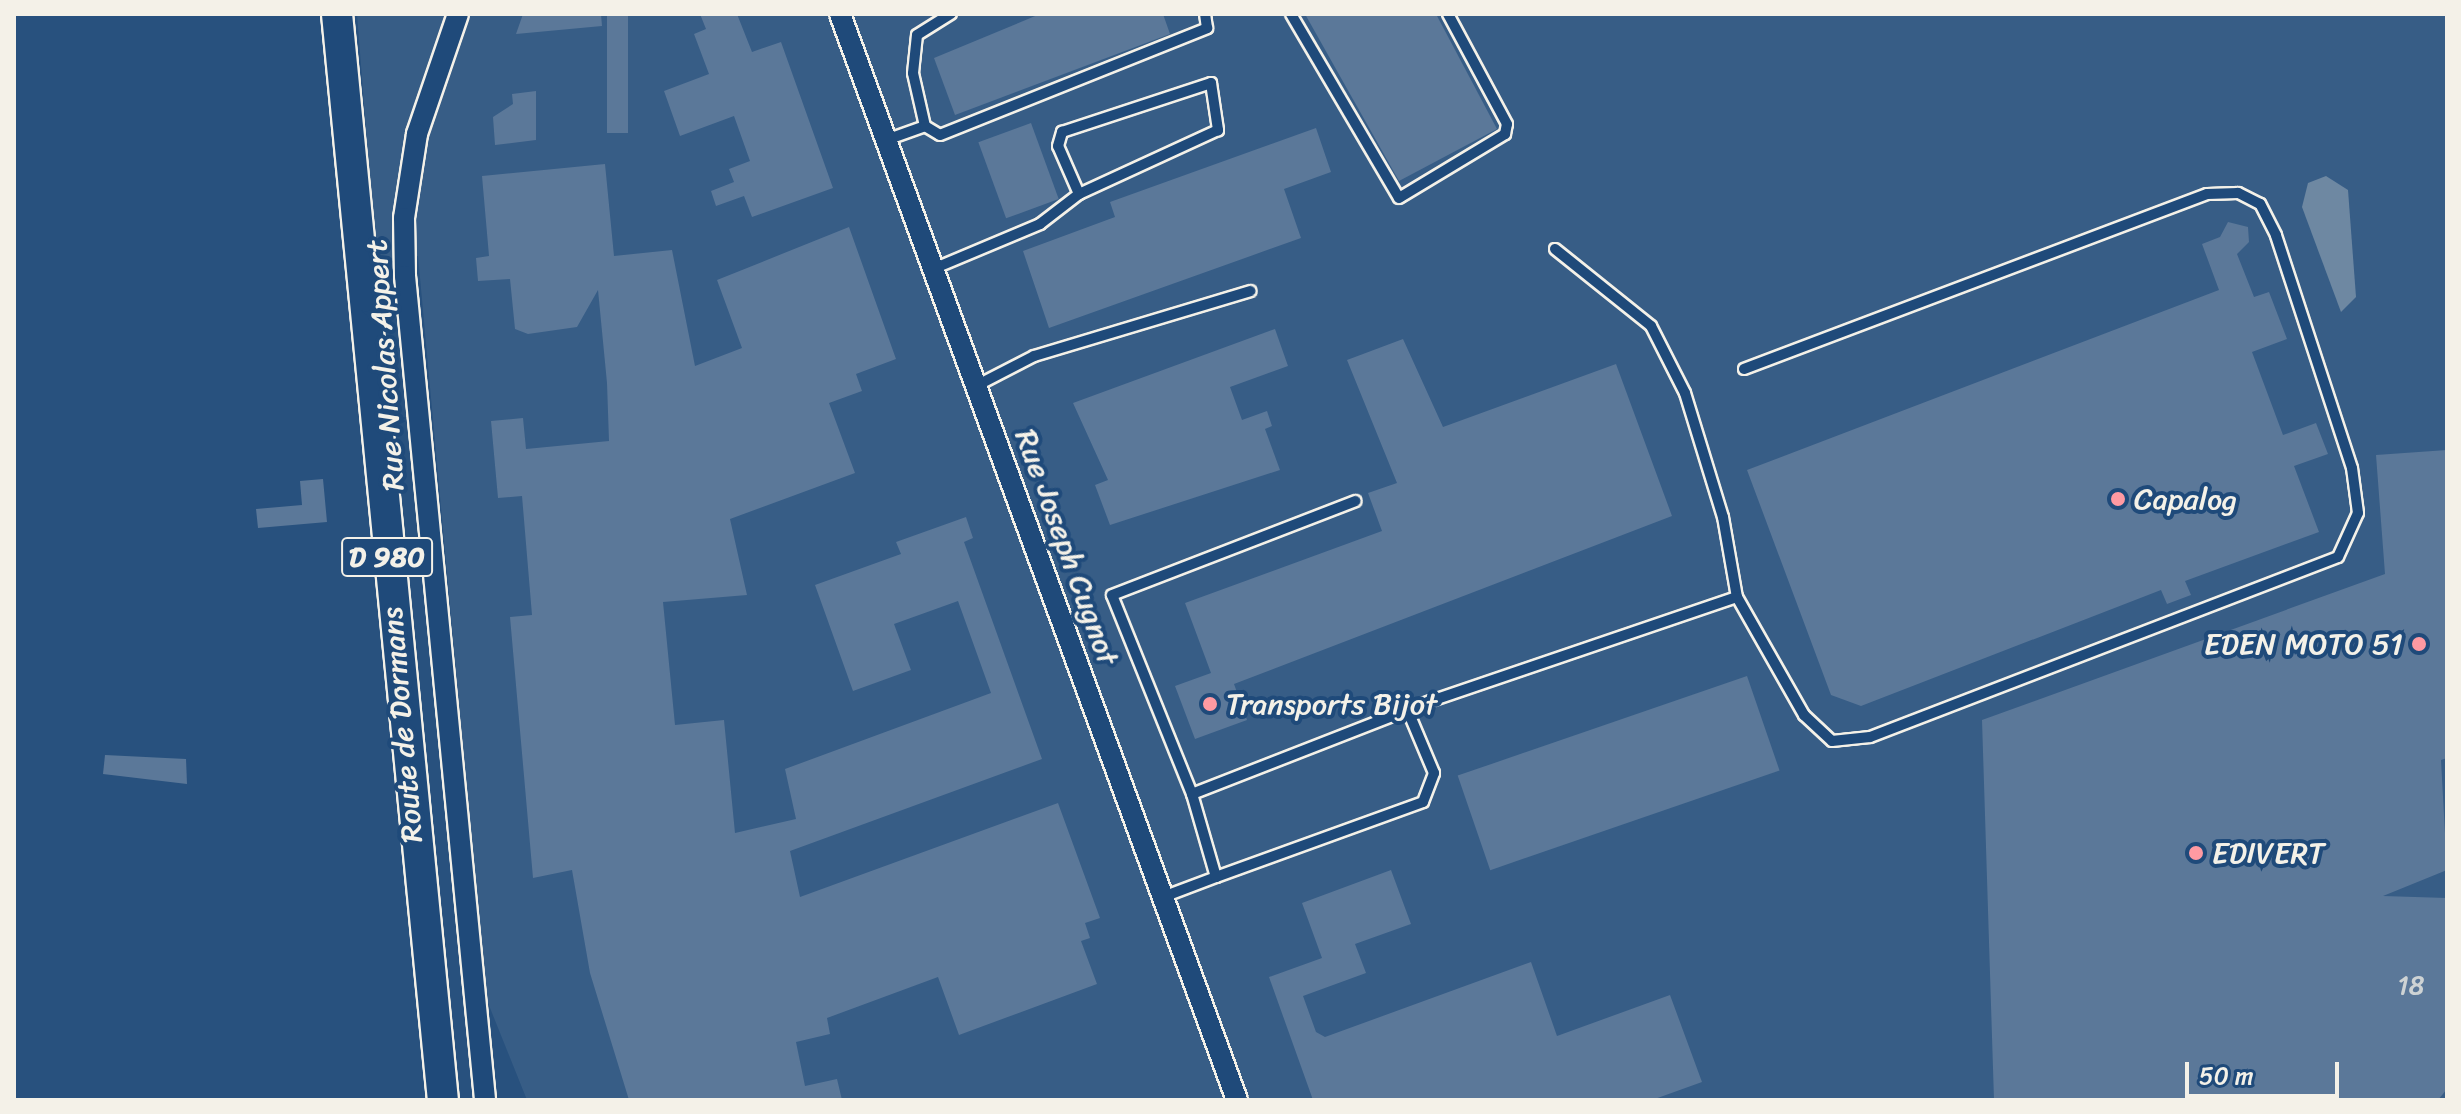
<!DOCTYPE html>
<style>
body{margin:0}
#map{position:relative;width:2461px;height:1114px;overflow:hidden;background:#28517e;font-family:Sriracha,sans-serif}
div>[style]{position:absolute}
.built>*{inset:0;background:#375d86}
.water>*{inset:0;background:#6e88a2}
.building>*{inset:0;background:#5b7899;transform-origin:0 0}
.roads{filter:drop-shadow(2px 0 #f4f1e8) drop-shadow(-2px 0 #f4f1e8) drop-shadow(0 2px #f4f1e8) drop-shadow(0 -2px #f4f1e8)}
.service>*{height:10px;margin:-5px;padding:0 5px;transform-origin:5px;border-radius:5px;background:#1f4a7a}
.minor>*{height:20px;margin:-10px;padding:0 10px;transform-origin:10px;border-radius:10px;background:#1f4a7a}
.primary>*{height:30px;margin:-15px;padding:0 15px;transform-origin:15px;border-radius:15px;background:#1f4a7a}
.dots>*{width:22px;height:22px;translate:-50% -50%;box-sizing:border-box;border:4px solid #1f4a7a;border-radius:50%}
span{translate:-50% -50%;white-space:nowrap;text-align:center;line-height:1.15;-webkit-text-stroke:8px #1f4a7a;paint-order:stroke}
.number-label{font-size:26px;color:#ced3d4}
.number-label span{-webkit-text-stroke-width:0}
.shield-label span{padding:2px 6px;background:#1f4a7a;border:2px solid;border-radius:6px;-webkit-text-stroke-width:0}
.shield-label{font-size:28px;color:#f4f1e8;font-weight:700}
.street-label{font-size:30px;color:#f4f1e8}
.poi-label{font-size:30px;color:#f4f1e8}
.left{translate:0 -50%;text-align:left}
.right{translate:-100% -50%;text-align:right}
.frame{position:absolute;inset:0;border:16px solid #f4f1e8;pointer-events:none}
.scale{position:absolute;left:2185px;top:1062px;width:154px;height:36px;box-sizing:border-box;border:4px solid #f4f1e8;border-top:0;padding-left:10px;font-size:24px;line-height:28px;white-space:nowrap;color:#f4f1e8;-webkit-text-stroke:6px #1f4a7a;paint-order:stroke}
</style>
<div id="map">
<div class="built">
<div style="clip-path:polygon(357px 14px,2447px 14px,2447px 1100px,527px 1100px,486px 998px,418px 256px,376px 259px)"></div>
</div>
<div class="water">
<div style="clip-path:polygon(2326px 176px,2348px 190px,2356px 297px,2341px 312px,2302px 207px,2308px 183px)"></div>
</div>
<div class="building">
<div style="clip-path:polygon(523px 14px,601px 14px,602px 26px,516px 34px)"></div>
<div style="left:607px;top:14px;width:21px;height:119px"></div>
<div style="clip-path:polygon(700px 14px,737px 14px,752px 52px,781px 42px,833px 188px,752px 217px,744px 196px,716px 206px,711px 191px,734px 182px,729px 169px,750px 161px,734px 116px,680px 136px,664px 91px,709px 74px,694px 34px,706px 29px)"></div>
<div style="clip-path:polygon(1040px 14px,1163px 14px,1170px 34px,955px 115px,934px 58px)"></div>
<div style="clip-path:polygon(1305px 14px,1436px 14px,1497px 129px,1399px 181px)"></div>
<div style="clip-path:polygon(536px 91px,536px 140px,495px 145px,493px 117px,513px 104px,512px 94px)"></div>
<div style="left:1031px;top:123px;width:81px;height:56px;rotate:70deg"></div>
<div style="clip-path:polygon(1316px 128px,1331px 172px,1284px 189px,1301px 238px,1049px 328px,1023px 251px,1115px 217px,1110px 202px)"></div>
<div style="clip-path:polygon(605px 164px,614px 256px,672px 250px,695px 366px,742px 348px,717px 280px,849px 227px,896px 359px,856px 374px,862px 391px,829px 403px,855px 473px,730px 519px,747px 595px,663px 602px,675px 725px,724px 720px,735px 833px,796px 819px,785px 769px,991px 693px,958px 601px,894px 624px,911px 670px,853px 691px,815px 585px,901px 554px,896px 542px,966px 517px,973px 538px,964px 542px,1042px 759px,790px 851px,800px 897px,1058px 803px,1100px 918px,1085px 923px,1090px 938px,1081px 941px,1097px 984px,959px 1035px,938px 977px,827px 1018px,830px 1034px,796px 1042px,805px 1086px,837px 1079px,842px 1100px,629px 1100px,590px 973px,572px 870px,533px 878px,510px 617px,532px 615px,522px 496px,498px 498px,491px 421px,523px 418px,526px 449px,609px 441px,607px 383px,598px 290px,577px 327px,528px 334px,515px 329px,510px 279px,478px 281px,476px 258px,489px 256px,482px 176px)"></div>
<div style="clip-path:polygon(2228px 222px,2248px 227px,2249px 242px,2237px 254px,2254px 297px,2269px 292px,2287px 339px,2252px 352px,2283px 435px,2316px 423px,2328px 454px,2294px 466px,2319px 532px,2185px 581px,2191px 595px,2167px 604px,2161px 590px,1861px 706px,1831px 695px,1747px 470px,2219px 290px,2202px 244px,2220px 237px)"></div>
<div style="clip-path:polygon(1275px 329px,1288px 366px,1230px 387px,1242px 420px,1267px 411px,1272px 426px,1265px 429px,1280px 470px,1110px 525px,1095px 485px,1108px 480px,1073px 403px)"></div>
<div style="clip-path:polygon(1403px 339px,1443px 427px,1616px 364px,1672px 516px,1234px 684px,1247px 720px,1195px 739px,1175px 686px,1211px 673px,1185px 603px,1382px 531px,1368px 493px,1397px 483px,1347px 360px)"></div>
<div style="clip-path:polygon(2447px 450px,2447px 758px,2441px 760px,2447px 870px,2383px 896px,2447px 898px,2447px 1089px,2438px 1100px,1994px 1100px,1982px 720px,2385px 574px,2376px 455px)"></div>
<div style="clip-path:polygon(323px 479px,327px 522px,258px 528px,256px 509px,302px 505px,300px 481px)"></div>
<div style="left:1747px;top:676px;width:100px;height:306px;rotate:71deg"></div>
<div style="clip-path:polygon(105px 755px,186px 759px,187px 784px,103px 774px)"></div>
<div style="clip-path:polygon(1391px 870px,1411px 924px,1355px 944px,1366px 973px,1303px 996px,1316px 1032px,1325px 1037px,1531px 962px,1557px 1036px,1670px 995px,1702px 1082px,1652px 1100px,1313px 1100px,1269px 977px,1322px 958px,1302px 903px)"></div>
</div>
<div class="roads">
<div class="service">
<div style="left:1291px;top:14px;width:213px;rotate:59.6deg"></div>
<div style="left:1399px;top:198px;width:124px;rotate:-31.1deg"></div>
<div style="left:1505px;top:134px;width:10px;rotate:-79deg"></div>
<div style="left:1507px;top:124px;width:125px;rotate:-118.2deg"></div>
<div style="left:1211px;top:83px;width:48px;rotate:81.5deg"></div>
<div style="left:1218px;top:130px;width:153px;rotate:155.3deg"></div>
<div style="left:1079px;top:194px;width:52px;rotate:-113.6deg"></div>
<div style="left:1058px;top:146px;width:15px;rotate:-74deg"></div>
<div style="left:1062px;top:132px;width:157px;rotate:-18.2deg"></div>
<div style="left:925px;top:126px;width:54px;rotate:-102.8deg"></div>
<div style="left:913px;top:73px;width:38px;rotate:-84deg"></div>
<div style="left:917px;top:35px;width:40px;rotate:-32deg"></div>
<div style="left:886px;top:140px;width:41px;rotate:-19.7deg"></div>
<div style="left:925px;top:126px;width:17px;rotate:31deg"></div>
<div style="left:940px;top:135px;width:288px;rotate:-21.8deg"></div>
<div style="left:1207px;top:28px;width:14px;rotate:-98deg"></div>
<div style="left:1555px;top:249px;width:123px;rotate:38.7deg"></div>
<div style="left:1651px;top:326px;width:75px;rotate:63.1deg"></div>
<div style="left:1685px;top:393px;width:130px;rotate:73deg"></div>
<div style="left:1723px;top:517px;width:81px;rotate:80.1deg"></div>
<div style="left:933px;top:269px;width:116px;rotate:-22.8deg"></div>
<div style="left:1040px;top:224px;width:49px;rotate:-37.6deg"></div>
<div style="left:976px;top:386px;width:65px;rotate:-27.3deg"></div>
<div style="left:1034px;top:356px;width:226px;rotate:-16.7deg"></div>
<div style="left:1192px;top:794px;width:214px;rotate:-111.9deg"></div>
<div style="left:1112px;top:595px;width:261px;rotate:-21.1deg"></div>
<div style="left:1216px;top:877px;width:220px;rotate:-19.9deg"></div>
<div style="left:1423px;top:802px;width:31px;rotate:-69deg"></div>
<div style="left:1434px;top:773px;width:67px;rotate:-112.8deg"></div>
<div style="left:1163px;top:897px;width:57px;rotate:-20.7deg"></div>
<div style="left:1216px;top:877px;width:86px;rotate:-106.1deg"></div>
<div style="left:1192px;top:794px;width:256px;rotate:-21.3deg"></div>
<div style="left:1431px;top:701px;width:323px;rotate:-18.8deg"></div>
<div style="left:1737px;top:597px;width:136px;rotate:60.4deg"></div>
<div style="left:1804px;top:715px;width:38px;rotate:43deg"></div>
<div style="left:1832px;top:741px;width:38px;rotate:-6deg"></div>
<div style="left:1870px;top:737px;width:501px;rotate:-21.04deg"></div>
<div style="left:2338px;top:557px;width:48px;rotate:-65.6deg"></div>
<div style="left:2358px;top:513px;width:45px;rotate:-97.6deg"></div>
<div style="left:2352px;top:468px;width:245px;rotate:-108.1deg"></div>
<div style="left:2276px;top:235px;width:35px;rotate:-117deg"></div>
<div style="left:2260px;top:204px;width:25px;rotate:-153deg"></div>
<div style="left:2238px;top:193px;width:31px;rotate:178deg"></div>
<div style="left:2207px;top:194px;width:495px;rotate:159.3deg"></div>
</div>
<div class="minor">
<div style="left:458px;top:14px;width:127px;rotate:108.9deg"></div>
<div style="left:417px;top:134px;width:85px;rotate:98.8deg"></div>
<div style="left:404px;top:218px;width:58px;rotate:89deg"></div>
<div style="left:405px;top:276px;width:828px;rotate:84.45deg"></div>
<div style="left:840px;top:14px;width:1156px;rotate:69.92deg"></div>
</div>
<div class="primary">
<div style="left:337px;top:14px;width:1091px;rotate:84.43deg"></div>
</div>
</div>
<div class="dots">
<div style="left:2118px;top:499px;background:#ff9aa2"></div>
<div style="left:2419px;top:644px;background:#ff9aa2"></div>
<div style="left:1210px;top:704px;background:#ff9aa2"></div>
<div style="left:2196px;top:853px;background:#ff9aa2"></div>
</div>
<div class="number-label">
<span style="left:2411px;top:986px">18</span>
</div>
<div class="shield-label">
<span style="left:387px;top:557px">D 980</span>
</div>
<div class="street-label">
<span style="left:385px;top:365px;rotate:-94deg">Rue Nicolas Appert</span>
<span style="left:1067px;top:547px;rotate:70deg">Rue Joseph Cugnot</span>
<span style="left:402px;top:725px;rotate:-95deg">Route de Dormans</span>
</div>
<div class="poi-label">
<span class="left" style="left:2134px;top:499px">Capalog</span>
<span class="right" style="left:2403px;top:644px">EDEN MOTO 51</span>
<span class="left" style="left:1226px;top:704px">Transports Bijot</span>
<span class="left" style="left:2212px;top:853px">EDIVERT</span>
</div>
<div class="frame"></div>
<div class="scale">50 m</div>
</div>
